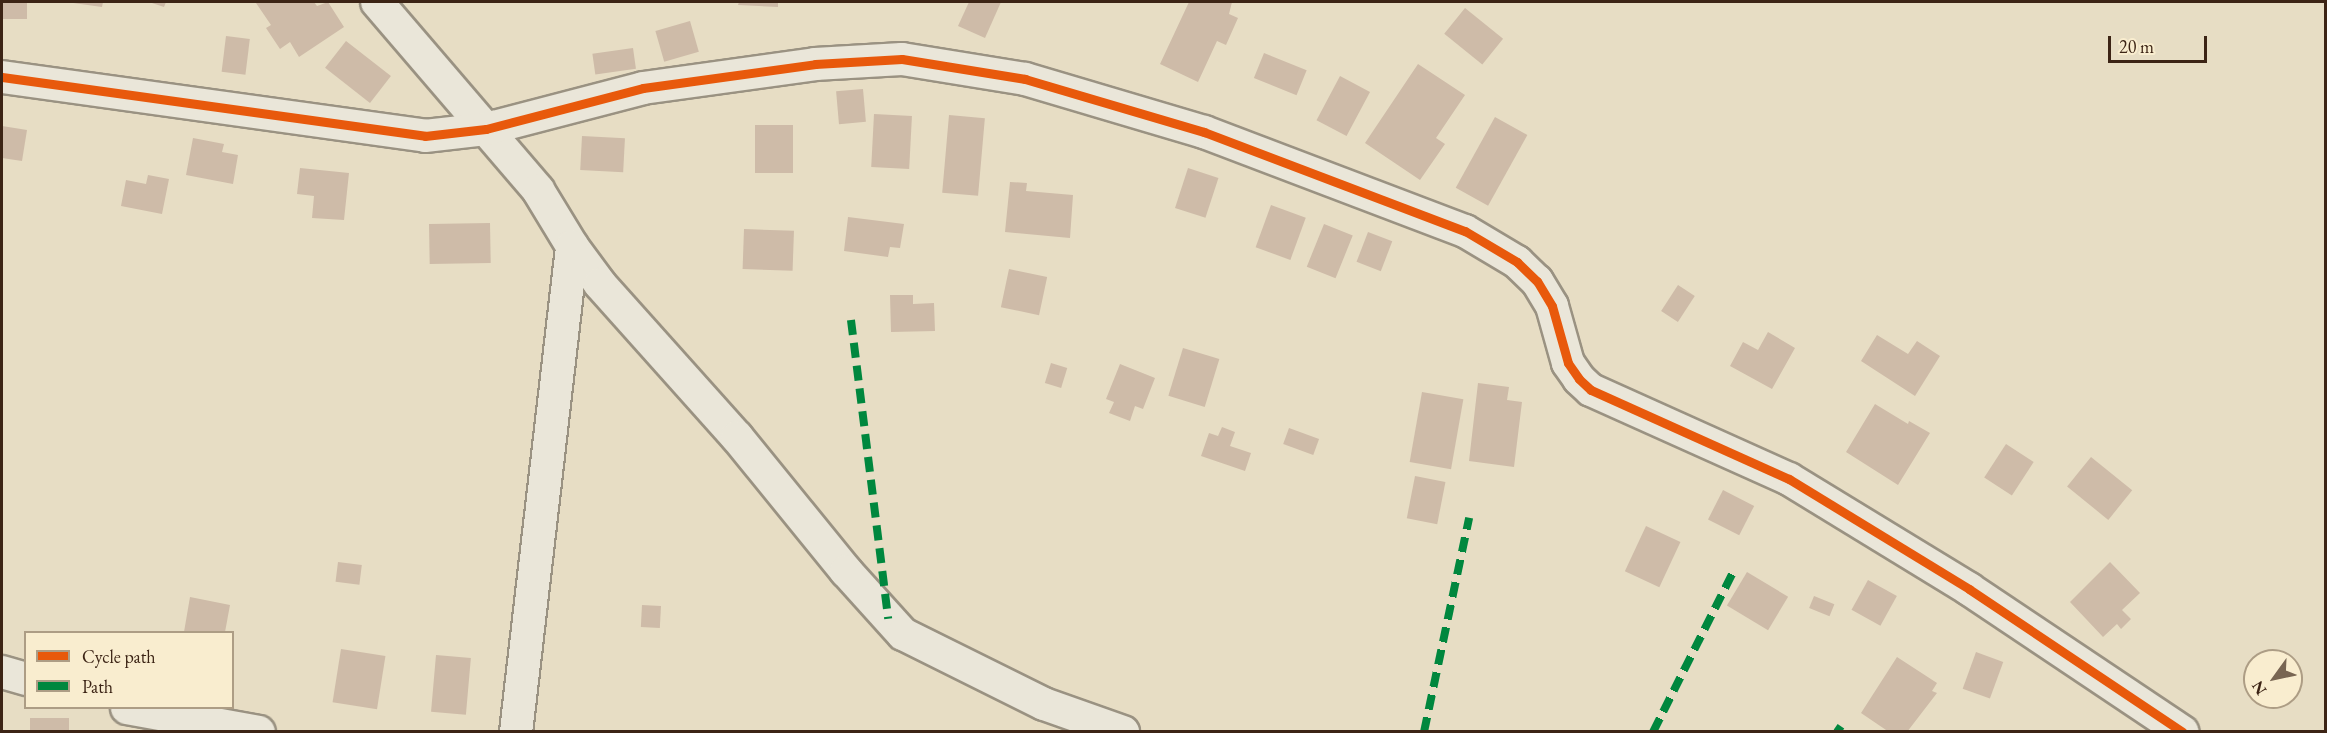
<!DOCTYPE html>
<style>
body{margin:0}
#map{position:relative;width:2327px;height:733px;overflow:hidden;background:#e7ddc4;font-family:"EB Garamond",serif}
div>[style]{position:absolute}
.building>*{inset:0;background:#cebba8;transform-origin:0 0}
.roads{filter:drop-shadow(2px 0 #9a9282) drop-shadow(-2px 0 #9a9282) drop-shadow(0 2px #9a9282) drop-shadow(0 -2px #9a9282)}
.street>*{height:32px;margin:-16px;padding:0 16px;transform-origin:16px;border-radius:16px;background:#eae6d9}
.quiet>*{height:8px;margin-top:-4px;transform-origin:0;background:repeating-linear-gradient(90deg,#00873e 0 15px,transparent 0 23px)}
.cycleway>*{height:9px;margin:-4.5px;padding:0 4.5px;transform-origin:4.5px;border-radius:4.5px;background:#e8590c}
span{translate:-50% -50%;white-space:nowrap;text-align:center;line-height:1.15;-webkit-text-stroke:6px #f9edcf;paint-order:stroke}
.frame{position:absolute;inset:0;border:3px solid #3c2415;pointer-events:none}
.legend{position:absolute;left:24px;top:631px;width:210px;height:78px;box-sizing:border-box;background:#f9edcf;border:2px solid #ad9d85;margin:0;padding:8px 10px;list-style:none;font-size:18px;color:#3c2415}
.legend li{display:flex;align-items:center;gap:12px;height:30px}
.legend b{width:30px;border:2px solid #ad9d85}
.north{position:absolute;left:2243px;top:649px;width:60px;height:60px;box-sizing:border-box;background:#f9edcf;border:2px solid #ad9d85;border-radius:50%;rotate:237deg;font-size:16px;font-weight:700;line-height:24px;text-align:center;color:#3c2415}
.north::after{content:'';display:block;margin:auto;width:21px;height:27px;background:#786552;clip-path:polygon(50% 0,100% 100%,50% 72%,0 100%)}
.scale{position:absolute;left:2108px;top:36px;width:99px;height:27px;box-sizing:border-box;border:3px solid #3c2415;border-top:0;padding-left:8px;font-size:18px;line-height:21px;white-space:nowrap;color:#3c2415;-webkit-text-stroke:4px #f9edcf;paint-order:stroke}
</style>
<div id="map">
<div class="building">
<div style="left:2px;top:2px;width:25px;height:17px"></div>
<div style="clip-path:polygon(66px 2px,103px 2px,102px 7px)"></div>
<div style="clip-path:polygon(149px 2px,166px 2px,164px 7px)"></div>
<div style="clip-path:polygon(259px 2px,314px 2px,317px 6px,328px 2px,344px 27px,299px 57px,290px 42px,280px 49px,266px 28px,271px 25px,256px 3px)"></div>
<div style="clip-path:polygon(739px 2px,778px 2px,778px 7px,738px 5px)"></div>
<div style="clip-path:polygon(969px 2px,1001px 2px,985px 38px,958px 26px)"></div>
<div style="clip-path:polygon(1189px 2px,1232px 2px,1229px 14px,1238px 18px,1226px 45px,1217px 41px,1198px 82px,1160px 64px)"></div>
<div style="left:1465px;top:8px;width:49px;height:33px;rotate:39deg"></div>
<div style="left:690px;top:21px;width:32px;height:36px;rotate:74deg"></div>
<div style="left:226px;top:36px;width:24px;height:36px;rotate:7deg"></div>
<div style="left:346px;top:41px;width:57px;height:34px;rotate:38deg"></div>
<div style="left:633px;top:48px;width:21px;height:41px;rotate:82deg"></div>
<div style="left:1264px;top:53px;width:46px;height:27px;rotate:22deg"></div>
<div style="clip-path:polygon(1418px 64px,1465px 95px,1436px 138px,1445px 144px,1420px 180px,1365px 143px)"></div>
<div style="left:1340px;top:76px;width:34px;height:50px;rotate:28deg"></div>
<div style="left:863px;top:89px;width:33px;height:27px;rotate:85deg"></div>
<div style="left:874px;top:114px;width:38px;height:53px;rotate:3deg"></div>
<div style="left:949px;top:115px;width:36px;height:78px;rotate:5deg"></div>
<div style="left:1495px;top:117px;width:37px;height:81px;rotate:29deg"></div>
<div style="left:755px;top:125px;width:38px;height:48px"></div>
<div style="clip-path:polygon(2px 126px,27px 130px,22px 161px,2px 158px)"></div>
<div style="left:582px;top:136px;width:43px;height:34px;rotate:3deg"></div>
<div style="clip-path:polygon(193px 138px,224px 144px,222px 152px,238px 155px,233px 184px,186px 175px)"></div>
<div style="clip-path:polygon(300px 168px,349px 173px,344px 220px,312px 218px,314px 196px,297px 194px)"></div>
<div style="left:1188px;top:168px;width:32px;height:42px;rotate:18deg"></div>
<div style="clip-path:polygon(148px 175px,169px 179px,162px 214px,121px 206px,126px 180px,146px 184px)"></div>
<div style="clip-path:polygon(1010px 182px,1027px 183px,1026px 191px,1073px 195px,1070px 238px,1005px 232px)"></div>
<div style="left:1271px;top:205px;width:37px;height:45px;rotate:20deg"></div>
<div style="clip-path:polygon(848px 217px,904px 224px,900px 248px,890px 247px,888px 257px,844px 251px)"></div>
<div style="left:490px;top:223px;width:40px;height:61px;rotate:89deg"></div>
<div style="left:1324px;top:224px;width:31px;height:46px;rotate:22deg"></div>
<div style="left:744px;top:229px;width:50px;height:40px;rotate:2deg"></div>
<div style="left:1368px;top:232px;width:26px;height:32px;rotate:21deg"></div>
<div style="left:1009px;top:269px;width:39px;height:39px;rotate:12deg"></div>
<div style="left:1678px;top:285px;width:20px;height:31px;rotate:33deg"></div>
<div style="clip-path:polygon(890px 295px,913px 295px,913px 304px,934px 303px,935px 331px,891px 332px)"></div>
<div style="clip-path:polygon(1768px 332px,1795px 348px,1772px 389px,1730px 366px,1743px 342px,1758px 350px)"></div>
<div style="clip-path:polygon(1877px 335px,1908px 354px,1917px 341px,1940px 356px,1915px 396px,1861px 361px)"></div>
<div style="left:1183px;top:348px;width:38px;height:50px;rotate:17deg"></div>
<div style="left:1051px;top:363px;width:17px;height:21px;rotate:17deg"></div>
<div style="clip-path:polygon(1120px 364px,1155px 378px,1143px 409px,1135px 406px,1130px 421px,1109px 413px,1114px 402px,1106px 399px)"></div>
<div style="clip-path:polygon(1478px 383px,1509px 387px,1507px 400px,1522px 402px,1514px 467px,1469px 461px)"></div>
<div style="left:1422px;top:392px;width:42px;height:71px;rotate:10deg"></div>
<div style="clip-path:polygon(1875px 404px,1908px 424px,1909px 421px,1930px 433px,1898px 485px,1846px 452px)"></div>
<div style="clip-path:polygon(1222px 427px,1235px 432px,1230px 446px,1251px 453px,1245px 471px,1201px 456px,1209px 433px,1218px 436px)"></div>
<div style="left:1289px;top:428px;width:32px;height:17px;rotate:20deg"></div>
<div style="left:2006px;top:444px;width:33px;height:40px;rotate:33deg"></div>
<div style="left:2091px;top:457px;width:53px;height:38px;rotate:39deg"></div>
<div style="left:1415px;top:476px;width:31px;height:43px;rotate:11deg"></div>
<div style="left:1723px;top:490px;width:35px;height:33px;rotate:27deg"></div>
<div style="left:1646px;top:526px;width:38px;height:50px;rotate:25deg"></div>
<div style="left:338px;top:562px;width:24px;height:20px;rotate:7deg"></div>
<div style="clip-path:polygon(2110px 562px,2140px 593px,2122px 610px,2131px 619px,2121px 629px,2117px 624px,2103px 637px,2070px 602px)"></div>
<div style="left:1747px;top:572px;width:48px;height:39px;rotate:31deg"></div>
<div style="left:1868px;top:580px;width:33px;height:34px;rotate:29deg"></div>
<div style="left:1814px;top:596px;width:22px;height:13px;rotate:22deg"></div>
<div style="clip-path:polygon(190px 597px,230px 605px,225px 632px,184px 632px)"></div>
<div style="left:642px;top:605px;width:19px;height:22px;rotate:3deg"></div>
<div style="left:341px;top:649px;width:45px;height:54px;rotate:9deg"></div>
<div style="left:1976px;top:652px;width:29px;height:39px;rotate:20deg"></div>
<div style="left:436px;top:655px;width:35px;height:57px;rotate:5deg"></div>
<div style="clip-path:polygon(1897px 657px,1937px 683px,1932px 691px,1937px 693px,1907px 732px,1889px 732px,1861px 713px)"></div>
<div style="left:30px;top:718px;width:39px;height:14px"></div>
</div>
<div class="roads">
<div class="street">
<div style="left:377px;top:2px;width:248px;rotate:49.4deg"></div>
<div style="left:538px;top:190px;width:66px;rotate:58.7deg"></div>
<div style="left:572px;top:246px;width:47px;rotate:53.6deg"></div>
<div style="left:600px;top:284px;width:205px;rotate:48.2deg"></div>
<div style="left:737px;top:437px;width:173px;rotate:50.9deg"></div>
<div style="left:846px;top:571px;width:85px;rotate:47.9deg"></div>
<div style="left:903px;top:634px;width:157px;rotate:26.4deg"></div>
<div style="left:1044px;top:704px;width:84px;rotate:19.5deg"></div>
<div style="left:2px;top:77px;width:427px;rotate:7.9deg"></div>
<div style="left:425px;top:136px;width:61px;rotate:-6.5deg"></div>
<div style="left:486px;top:129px;width:162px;rotate:-14.6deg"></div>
<div style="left:643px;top:88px;width:174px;rotate:-7.9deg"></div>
<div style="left:815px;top:64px;width:87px;rotate:-3.3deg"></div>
<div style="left:902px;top:59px;width:125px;rotate:9.2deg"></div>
<div style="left:1025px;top:79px;width:187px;rotate:16.5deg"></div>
<div style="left:1204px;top:132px;width:279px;rotate:20.8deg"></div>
<div style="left:1465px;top:231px;width:61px;rotate:30.8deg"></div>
<div style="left:1517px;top:262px;width:28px;rotate:44deg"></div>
<div style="left:1537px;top:281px;width:29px;rotate:59deg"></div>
<div style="left:1552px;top:306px;width:59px;rotate:74.3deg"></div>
<div style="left:1568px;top:363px;width:19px;rotate:55deg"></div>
<div style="left:1579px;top:379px;width:16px;rotate:43deg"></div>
<div style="left:1591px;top:390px;width:217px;rotate:24.2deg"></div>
<div style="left:1789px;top:479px;width:211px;rotate:31.4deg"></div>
<div style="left:1969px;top:589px;width:257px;rotate:33.8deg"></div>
<div style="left:2px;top:672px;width:25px;rotate:16deg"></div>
<div style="left:127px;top:708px;width:134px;rotate:10.3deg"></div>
<div style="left:516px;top:732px;width:489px;rotate:-83.4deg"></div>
</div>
</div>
<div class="quiet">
<div style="left:851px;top:320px;width:301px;rotate:82.9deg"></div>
<div style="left:1424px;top:732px;width:219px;rotate:-78.1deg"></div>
<div style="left:1653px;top:732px;width:177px;rotate:-63.4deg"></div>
<div style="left:1837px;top:732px;width:7px;rotate:-56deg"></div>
</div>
<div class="cycleway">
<div style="left:2px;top:77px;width:427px;rotate:7.9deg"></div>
<div style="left:425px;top:136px;width:61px;rotate:-6.5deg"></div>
<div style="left:486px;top:129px;width:162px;rotate:-14.6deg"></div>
<div style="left:643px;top:88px;width:174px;rotate:-7.9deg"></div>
<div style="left:815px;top:64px;width:87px;rotate:-3.3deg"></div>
<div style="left:902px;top:59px;width:125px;rotate:9.2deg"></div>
<div style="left:1025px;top:79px;width:187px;rotate:16.5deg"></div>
<div style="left:1204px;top:132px;width:279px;rotate:20.8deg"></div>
<div style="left:1465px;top:231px;width:61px;rotate:30.8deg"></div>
<div style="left:1517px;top:262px;width:28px;rotate:44deg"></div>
<div style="left:1537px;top:281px;width:29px;rotate:59deg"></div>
<div style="left:1552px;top:306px;width:59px;rotate:74.3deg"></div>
<div style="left:1568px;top:363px;width:19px;rotate:55deg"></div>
<div style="left:1579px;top:379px;width:16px;rotate:43deg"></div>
<div style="left:1591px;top:390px;width:217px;rotate:24.2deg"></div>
<div style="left:1789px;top:479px;width:211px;rotate:31.4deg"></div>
<div style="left:1969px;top:589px;width:257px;rotate:33.8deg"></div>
</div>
<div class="frame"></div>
<ul class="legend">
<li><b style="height:8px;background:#e8590c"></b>Cycle path</li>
<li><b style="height:8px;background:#00873e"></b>Path</li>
</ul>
<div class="north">N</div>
<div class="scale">20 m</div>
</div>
